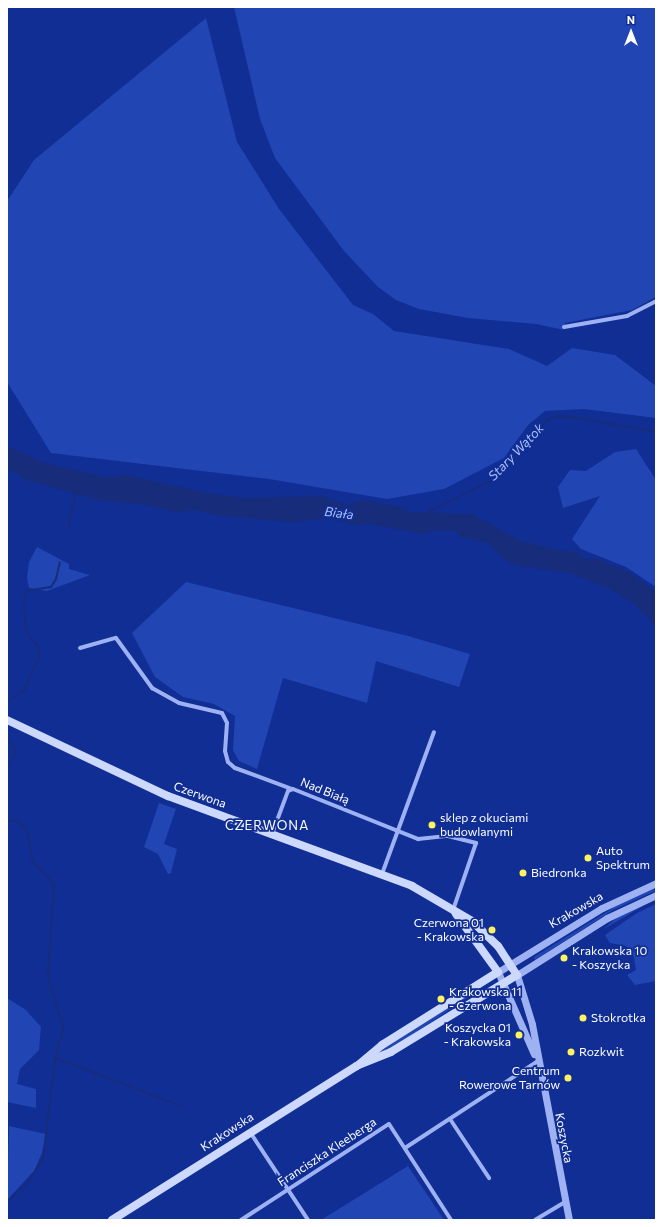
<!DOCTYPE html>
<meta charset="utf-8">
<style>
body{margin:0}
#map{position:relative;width:663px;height:1227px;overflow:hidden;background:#102e94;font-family:Commissioner,sans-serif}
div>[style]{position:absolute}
.green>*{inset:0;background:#2245b4}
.water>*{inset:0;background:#172d7b}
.stream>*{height:2px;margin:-1px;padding:0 1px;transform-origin:1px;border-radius:1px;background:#172d7b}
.minor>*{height:4px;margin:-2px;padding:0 2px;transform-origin:2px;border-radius:2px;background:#9eb2f3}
.tertiary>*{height:7px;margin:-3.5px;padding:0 3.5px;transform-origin:3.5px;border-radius:3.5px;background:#9eb2f3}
.secondary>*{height:8px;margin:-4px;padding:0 4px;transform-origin:4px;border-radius:4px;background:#cdd8fd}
.dots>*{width:11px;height:11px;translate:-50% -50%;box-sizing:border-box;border:2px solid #102e94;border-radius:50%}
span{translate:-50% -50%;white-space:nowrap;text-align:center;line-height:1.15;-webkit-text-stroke:3.5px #102e94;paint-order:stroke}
.street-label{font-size:12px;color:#fff}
.poi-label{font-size:12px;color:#fff}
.left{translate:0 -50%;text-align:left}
.right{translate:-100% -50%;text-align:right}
.water-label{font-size:13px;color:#aabefa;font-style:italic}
.neighbourhood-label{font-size:13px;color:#fff;letter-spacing:1px}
.frame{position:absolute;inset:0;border:8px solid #fff;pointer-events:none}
.north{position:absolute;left:611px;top:12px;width:40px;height:40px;-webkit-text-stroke:3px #102e94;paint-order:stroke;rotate:0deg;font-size:11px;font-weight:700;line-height:16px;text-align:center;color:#fff}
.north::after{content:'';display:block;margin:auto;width:14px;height:18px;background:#fff;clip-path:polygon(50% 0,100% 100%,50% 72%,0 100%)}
</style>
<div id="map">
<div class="green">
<div style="clip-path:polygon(234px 7px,656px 7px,656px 297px,632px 310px,565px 323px,564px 330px,536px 324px,468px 318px,419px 309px,396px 300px,378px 287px,344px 251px,275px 158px,260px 119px)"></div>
<div style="clip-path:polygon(206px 18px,237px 142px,279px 209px,353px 305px,373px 314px,394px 331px,509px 349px,547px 366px,572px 348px,615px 355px,656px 386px,656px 418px,584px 409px,545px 411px,528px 425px,504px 458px,444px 489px,387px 499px,269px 479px,51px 453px,7px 382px,7px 201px,34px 160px)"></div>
<div style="clip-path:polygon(636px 449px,656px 480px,656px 587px,626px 567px,581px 549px,572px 539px,600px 496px,563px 508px,558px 487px,570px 470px,586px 471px,615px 452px)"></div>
<div style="clip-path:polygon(37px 547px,69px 564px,69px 569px,90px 575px,47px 591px,29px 588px,27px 578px,29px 562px)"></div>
<div style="clip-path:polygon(186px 582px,408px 636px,470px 654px,459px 687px,376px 661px,367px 703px,283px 678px,257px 769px,239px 761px,233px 750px,235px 716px,214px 704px,183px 697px,155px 677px,132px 633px)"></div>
<div style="clip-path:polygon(159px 803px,176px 809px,164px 844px,177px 849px,171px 873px,168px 874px,158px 854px,144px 847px)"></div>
<div style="clip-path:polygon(654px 888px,655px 891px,613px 910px,535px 960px,534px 957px,624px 901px)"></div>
<div style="clip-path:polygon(656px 904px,656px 981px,635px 985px,627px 975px,636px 970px,634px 957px,626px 946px,610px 943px,605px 935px,637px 913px)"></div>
<div style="clip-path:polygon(642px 905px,643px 906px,604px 929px,616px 918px)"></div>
<div style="clip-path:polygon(478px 989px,479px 990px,392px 1048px,363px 1062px)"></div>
<div style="clip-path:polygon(7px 998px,26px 1010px,41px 1027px,39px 1050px,20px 1069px,17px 1084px,36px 1089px,36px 1108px,7px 1102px)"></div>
<div style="clip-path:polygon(9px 1126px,46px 1134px,42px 1153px,34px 1171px,7px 1200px)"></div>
<div style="clip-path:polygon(408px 1166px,444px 1220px,321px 1220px)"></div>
</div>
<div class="water">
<div style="clip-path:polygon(7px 446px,45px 463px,104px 477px,127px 475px,207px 493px,245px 498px,322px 496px,347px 505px,361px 500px,397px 506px,411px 512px,472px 514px,521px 541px,567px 552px,575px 551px,581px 556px,591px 560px,596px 558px,631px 573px,656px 592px,656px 626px,634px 604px,612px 590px,570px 573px,518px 566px,506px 561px,487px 543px,460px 537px,457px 531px,433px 531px,424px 534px,368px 524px,356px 526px,330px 518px,292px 522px,219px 516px,196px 510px,175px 512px,146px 505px,97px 500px,27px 480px,7px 469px)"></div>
</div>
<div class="stream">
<div style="left:428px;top:512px;width:72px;rotate:-26.2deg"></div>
<div style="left:493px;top:480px;width:81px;rotate:-48deg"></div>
<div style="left:547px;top:420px;width:12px;rotate:-20deg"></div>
<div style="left:558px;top:416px;width:14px;rotate:4deg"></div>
<div style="left:572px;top:417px;width:85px;rotate:10.1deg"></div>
<div style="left:68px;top:527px;width:36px;rotate:-77deg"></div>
<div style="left:7px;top:702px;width:21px;rotate:-35deg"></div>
<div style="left:24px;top:690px;width:35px;rotate:-65deg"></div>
<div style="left:39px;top:658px;width:9px;rotate:-90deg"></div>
<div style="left:39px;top:649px;width:22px;rotate:-126deg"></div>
<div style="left:26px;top:631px;width:31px;rotate:-94deg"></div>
<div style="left:24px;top:600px;width:9px;rotate:-77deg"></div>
<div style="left:26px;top:591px;width:25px;rotate:-9deg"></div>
<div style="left:51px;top:587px;width:9px;rotate:-58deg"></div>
<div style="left:56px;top:579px;width:17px;rotate:-77deg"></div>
<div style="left:7px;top:740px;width:7px;rotate:34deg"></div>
<div style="left:13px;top:744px;width:9px;rotate:69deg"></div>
<div style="left:16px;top:752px;width:17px;rotate:121deg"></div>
<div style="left:7px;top:820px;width:12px;rotate:9deg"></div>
<div style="left:19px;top:822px;width:9px;rotate:41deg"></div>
<div style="left:26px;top:828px;width:35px;rotate:78deg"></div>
<div style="left:33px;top:862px;width:30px;rotate:46deg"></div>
<div style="left:54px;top:884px;width:92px;rotate:93.7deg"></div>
<div style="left:48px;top:976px;width:54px;rotate:73.9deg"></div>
<div style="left:63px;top:1028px;width:33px;rotate:104deg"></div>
<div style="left:55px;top:1060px;width:100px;rotate:96.9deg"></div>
<div style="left:43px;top:1159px;width:27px;rotate:123deg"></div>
<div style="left:28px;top:1182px;width:29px;rotate:136deg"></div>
<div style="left:56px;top:1058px;width:131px;rotate:21.1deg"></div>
</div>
<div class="minor">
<div style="left:564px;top:327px;width:64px;rotate:-9.9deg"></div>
<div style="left:627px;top:316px;width:33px;rotate:-27deg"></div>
<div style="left:80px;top:648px;width:37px;rotate:-16deg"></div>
<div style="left:116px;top:638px;width:62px;rotate:54.2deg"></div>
<div style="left:152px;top:688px;width:31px;rotate:29deg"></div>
<div style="left:179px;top:703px;width:44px;rotate:13.1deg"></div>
<div style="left:222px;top:713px;width:11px;rotate:63deg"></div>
<div style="left:227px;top:723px;width:28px;rotate:94deg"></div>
<div style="left:225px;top:751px;width:11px;rotate:75deg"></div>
<div style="left:228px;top:762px;width:9px;rotate:41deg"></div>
<div style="left:235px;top:768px;width:61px;rotate:20.2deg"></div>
<div style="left:272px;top:834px;width:46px;rotate:-69.6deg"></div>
<div style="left:288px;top:791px;width:5px;rotate:-22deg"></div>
<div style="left:293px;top:789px;width:135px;rotate:21.8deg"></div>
<div style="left:418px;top:839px;width:30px;rotate:-6deg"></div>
<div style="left:448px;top:836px;width:29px;rotate:14deg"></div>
<div style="left:476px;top:843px;width:71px;rotate:108.9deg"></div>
<div style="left:382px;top:874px;width:151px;rotate:-69.9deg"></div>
<div style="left:450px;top:1119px;width:71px;rotate:56.5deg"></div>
<div style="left:250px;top:1132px;width:105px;rotate:56.6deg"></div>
<div style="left:405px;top:1148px;width:159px;rotate:-33.2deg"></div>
<div style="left:241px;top:1220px;width:176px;rotate:-33deg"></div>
<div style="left:389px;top:1124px;width:114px;rotate:57.1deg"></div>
<div style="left:535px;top:1220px;width:35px;rotate:-31deg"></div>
</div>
<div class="tertiary">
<div style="left:534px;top:1054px;width:90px;rotate:-113.7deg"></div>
<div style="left:498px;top:972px;width:122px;rotate:-31.6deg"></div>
<div style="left:602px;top:908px;width:60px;rotate:-24.8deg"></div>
<div style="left:569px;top:1220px;width:199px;rotate:-100.7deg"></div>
<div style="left:532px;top:1024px;width:51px;rotate:-107deg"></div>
<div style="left:517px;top:975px;width:107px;rotate:-32.3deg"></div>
<div style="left:607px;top:918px;width:54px;rotate:-25.1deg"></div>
</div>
<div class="secondary">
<div style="left:7px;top:720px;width:178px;rotate:25.3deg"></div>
<div style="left:168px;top:796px;width:260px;rotate:20.2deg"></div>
<div style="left:412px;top:886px;width:69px;rotate:30.3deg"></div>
<div style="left:472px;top:921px;width:36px;rotate:44deg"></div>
<div style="left:498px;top:946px;width:35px;rotate:57deg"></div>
<div style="left:517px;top:975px;width:148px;rotate:148.6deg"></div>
<div style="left:391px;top:1052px;width:37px;rotate:158deg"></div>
<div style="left:112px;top:1220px;width:289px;rotate:-32.2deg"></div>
<div style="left:357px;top:1066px;width:33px;rotate:-40deg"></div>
<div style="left:382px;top:1045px;width:137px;rotate:-32.2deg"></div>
<div style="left:498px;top:972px;width:72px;rotate:-125.9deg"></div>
</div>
<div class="dots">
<div style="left:432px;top:825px;background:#fff360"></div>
<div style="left:588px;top:858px;background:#fff360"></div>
<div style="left:523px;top:873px;background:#fff360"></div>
<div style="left:492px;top:930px;background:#fff360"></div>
<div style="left:564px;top:958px;background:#fff360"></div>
<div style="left:441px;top:999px;background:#fff360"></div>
<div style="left:583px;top:1018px;background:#fff360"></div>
<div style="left:519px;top:1035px;background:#fff360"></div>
<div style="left:571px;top:1052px;background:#fff360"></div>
<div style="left:568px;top:1078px;background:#fff360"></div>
</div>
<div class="street-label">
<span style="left:325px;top:791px;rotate:22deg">Nad Białą</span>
<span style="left:200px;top:795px;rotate:20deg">Czerwona</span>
<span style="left:576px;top:910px;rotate:-30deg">Krakowska</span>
<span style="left:227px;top:1132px;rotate:-33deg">Krakowska</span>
<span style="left:564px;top:1138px;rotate:79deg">Koszycka</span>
<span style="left:327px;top:1152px;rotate:-33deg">Franciszka Kleeberga</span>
</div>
<div class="poi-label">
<span class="left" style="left:440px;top:825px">sklep z okuciami<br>budowlanymi</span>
<span class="left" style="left:596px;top:858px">Auto<br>Spektrum</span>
<span class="left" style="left:531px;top:873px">Biedronka</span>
<span class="right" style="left:484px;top:930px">Czerwona 01<br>- Krakowska</span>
<span class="left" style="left:572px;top:958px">Krakowska 10<br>- Koszycka</span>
<span class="left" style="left:449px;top:999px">Krakowska 11<br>- Czerwona</span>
<span class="left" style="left:591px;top:1018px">Stokrotka</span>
<span class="right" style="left:511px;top:1035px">Koszycka 01<br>- Krakowska</span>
<span class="left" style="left:579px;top:1052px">Rozkwit</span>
<span class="right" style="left:560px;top:1078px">Centrum<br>Rowerowe Tarnów</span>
</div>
<div class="water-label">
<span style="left:516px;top:452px;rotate:-46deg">Stary Wątok</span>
<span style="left:339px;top:513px;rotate:7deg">Biała</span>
</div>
<div class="neighbourhood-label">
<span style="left:267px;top:825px">CZERWONA</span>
</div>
<div class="frame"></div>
<div class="north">N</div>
</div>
